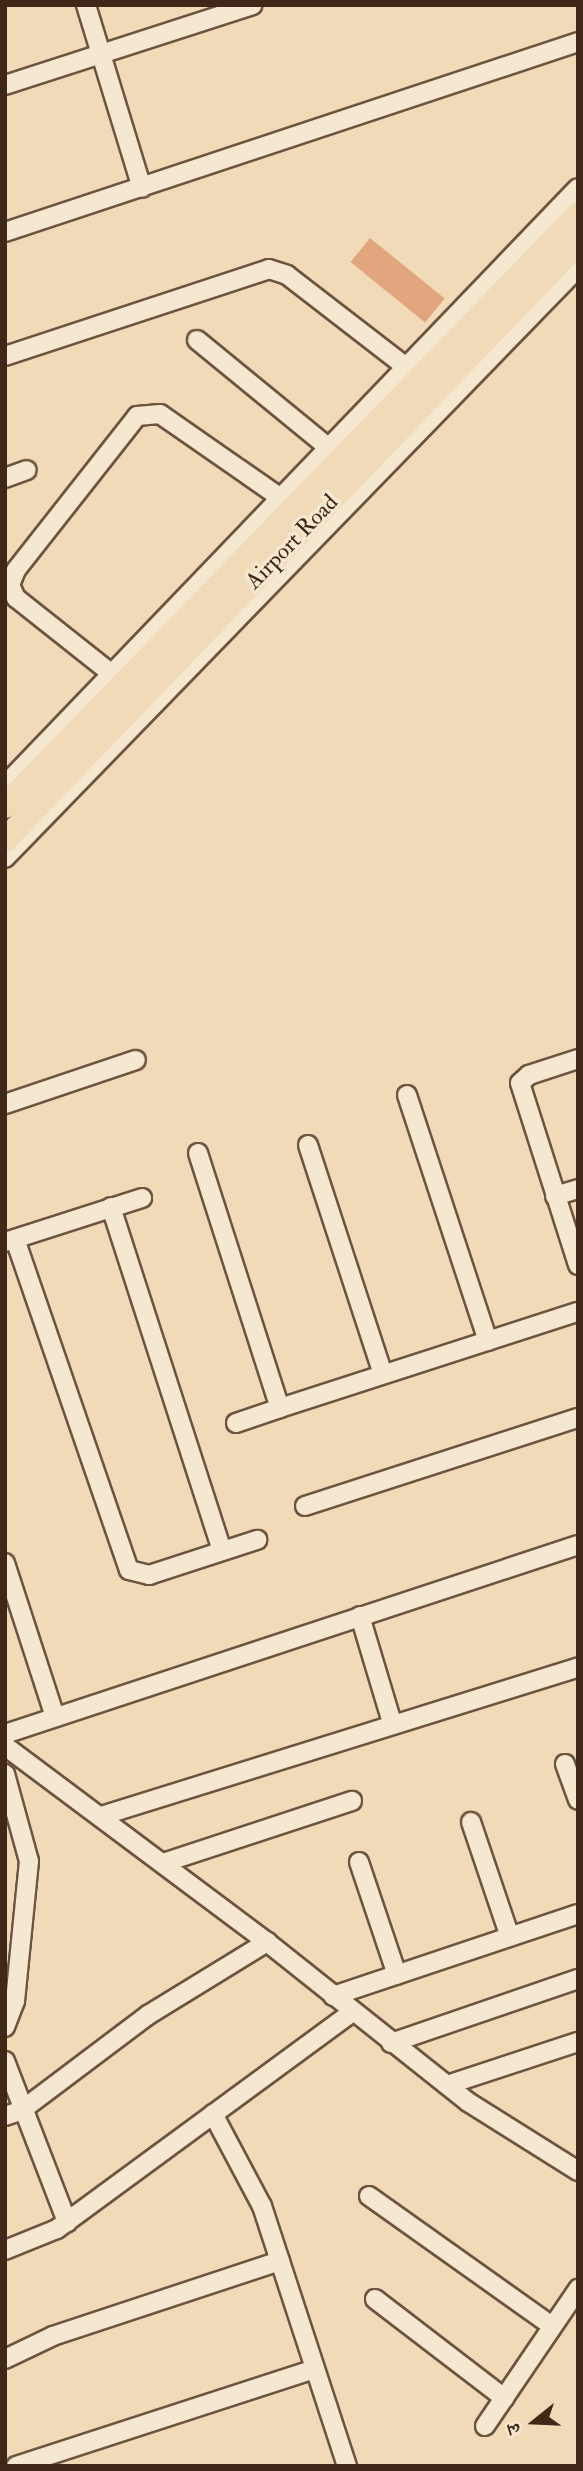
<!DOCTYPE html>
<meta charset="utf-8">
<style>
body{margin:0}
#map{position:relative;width:583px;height:2471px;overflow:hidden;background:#f1dab7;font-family:"IM FELL Double Pica","Noto Serif Devanagari",serif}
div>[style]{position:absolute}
.building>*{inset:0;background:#e1a67d;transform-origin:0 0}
.roads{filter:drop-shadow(2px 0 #6c5440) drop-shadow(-2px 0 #6c5440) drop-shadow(0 2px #6c5440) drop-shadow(0 -2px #6c5440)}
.minor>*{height:18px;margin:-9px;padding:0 9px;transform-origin:9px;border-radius:9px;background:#f6e7d0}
.highway>*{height:24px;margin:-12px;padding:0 12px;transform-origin:12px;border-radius:12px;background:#f1dab7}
span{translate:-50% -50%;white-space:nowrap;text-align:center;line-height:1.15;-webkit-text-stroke:7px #f6e7d0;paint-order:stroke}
.street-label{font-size:23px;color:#402818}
.frame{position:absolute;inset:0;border:7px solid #402818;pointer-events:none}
.north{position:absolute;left:499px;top:2387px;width:70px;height:70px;-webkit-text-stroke:5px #f6e7d0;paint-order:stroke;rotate:252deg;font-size:19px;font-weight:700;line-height:28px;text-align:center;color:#402818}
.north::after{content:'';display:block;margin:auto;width:24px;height:32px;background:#402818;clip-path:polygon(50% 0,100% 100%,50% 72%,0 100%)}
</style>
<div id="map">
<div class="building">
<div style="left:370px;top:238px;width:96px;height:31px;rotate:39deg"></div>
</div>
<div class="roads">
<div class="minor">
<div style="left:86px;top:5px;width:191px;rotate:73deg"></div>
<div style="left:5px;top:85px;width:260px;rotate:-17.9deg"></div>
<div style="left:5px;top:232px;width:604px;rotate:-18.34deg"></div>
<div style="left:197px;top:340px;width:171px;rotate:39.3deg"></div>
<div style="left:5px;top:356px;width:278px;rotate:-18.2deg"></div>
<div style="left:269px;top:269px;width:19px;rotate:18deg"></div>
<div style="left:287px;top:275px;width:150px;rotate:37.7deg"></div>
<div style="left:5px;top:478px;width:23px;rotate:-20deg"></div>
<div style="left:112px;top:674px;width:122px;rotate:-141.6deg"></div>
<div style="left:16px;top:598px;width:14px;rotate:-115deg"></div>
<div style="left:10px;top:585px;width:16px;rotate:-68deg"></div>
<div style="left:16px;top:570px;width:196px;rotate:-51.8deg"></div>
<div style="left:137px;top:416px;width:23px;rotate:-5deg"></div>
<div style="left:160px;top:414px;width:147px;rotate:34.8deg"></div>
<div style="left:5px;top:785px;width:827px;rotate:-46.18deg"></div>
<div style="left:5px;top:858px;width:822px;rotate:-45.84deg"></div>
<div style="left:578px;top:1059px;width:52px;rotate:161.9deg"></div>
<div style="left:529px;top:1075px;width:12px;rotate:138deg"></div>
<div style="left:520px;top:1083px;width:191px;rotate:72.3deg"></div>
<div style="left:407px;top:1095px;width:259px;rotate:71.8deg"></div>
<div style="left:5px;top:1104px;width:138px;rotate:-18.6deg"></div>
<div style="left:308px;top:1145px;width:241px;rotate:71.9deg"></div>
<div style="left:198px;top:1153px;width:268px;rotate:72.2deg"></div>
<div style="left:280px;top:1408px;width:313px;rotate:-17.9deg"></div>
<div style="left:555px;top:1196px;width:24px;rotate:-17deg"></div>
<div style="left:111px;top:1207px;width:361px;rotate:72.1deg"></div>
<div style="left:15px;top:1239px;width:350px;rotate:71deg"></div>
<div style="left:129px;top:1570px;width:21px;rotate:14deg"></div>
<div style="left:149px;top:1575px;width:114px;rotate:-18deg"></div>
<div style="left:5px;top:1242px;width:144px;rotate:-17.8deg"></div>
<div style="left:236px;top:1423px;width:46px;rotate:-18.8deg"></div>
<div style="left:305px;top:1506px;width:287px;rotate:-17.9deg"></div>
<div style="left:5px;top:1563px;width:162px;rotate:72deg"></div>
<div style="left:360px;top:1616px;width:112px;rotate:73.3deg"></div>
<div style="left:5px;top:1734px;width:603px;rotate:-18.25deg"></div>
<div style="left:5px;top:1746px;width:327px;rotate:36.8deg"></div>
<div style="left:267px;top:1942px;width:257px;rotate:38.5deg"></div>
<div style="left:468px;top:2102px;width:130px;rotate:32.1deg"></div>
<div style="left:565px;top:1764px;width:38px;rotate:70deg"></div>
<div style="left:5px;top:1774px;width:90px;rotate:74.6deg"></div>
<div style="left:29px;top:1861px;width:141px;rotate:95.7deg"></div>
<div style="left:15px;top:2001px;width:28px;rotate:111deg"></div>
<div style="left:101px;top:1816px;width:500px;rotate:-17.3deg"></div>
<div style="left:471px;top:1822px;width:121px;rotate:71.3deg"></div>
<div style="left:359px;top:1862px;width:119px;rotate:71.4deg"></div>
<div style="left:163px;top:1863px;width:199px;rotate:-18.2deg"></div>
<div style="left:333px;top:1996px;width:258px;rotate:-18.5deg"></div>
<div style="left:391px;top:2043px;width:198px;rotate:-18.9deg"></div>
<div style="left:5px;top:2061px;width:173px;rotate:68.9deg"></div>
<div style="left:447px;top:2085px;width:138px;rotate:-18.2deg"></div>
<div style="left:213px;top:2114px;width:104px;rotate:62deg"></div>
<div style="left:262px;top:2206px;width:274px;rotate:71.9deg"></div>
<div style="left:5px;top:2116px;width:18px;rotate:-19deg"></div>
<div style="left:22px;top:2110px;width:158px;rotate:-37deg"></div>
<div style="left:148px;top:2015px;width:140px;rotate:-31.5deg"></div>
<div style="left:369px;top:2196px;width:224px;rotate:35.4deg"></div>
<div style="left:5px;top:2250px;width:56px;rotate:-22deg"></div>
<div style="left:57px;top:2229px;width:366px;rotate:-36.3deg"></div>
<div style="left:375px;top:2299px;width:163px;rotate:37.5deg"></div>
<div style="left:5px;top:2359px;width:53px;rotate:-25.6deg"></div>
<div style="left:53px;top:2336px;width:239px;rotate:-18.3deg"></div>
<div style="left:485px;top:2426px;width:166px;rotate:-55.8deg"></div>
<div style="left:16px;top:2466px;width:314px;rotate:-18deg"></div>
</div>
<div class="highway">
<div style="left:5px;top:806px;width:823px;rotate:-45.89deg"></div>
<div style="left:5px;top:840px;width:827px;rotate:-46.18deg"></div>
</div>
</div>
<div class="street-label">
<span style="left:292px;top:542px;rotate:-46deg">Airport Road</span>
</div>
<div class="frame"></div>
<div class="north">उ</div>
</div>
